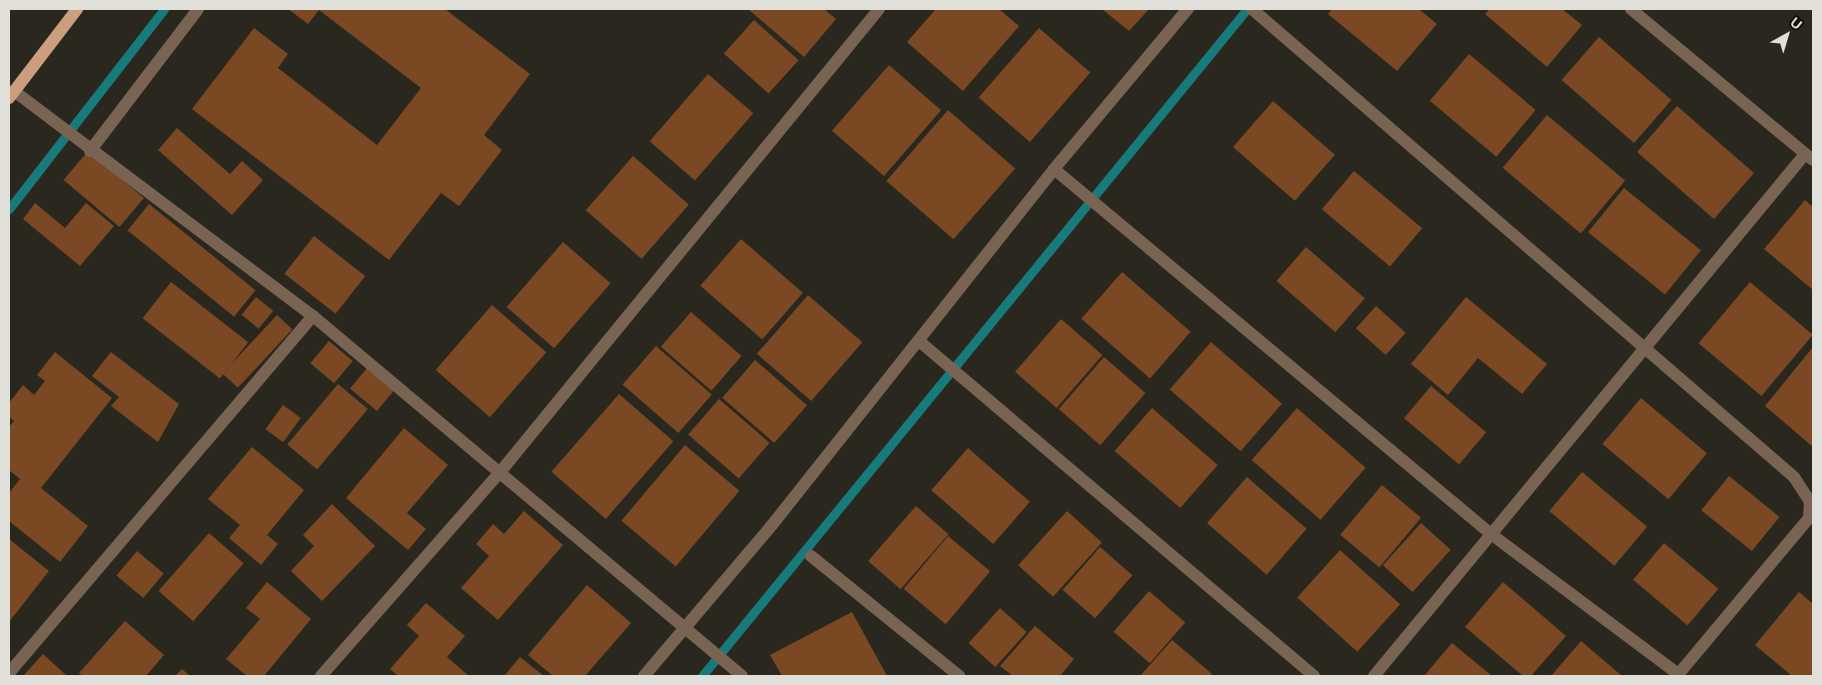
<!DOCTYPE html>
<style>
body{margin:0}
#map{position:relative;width:1822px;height:685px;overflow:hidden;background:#29271e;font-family:Arial,sans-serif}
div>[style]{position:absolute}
.stream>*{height:9px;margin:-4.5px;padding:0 4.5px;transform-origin:4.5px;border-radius:4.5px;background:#177b7b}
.building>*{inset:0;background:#7a4923;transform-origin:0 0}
.minor>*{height:12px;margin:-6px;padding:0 6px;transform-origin:6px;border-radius:6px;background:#796353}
.primary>*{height:12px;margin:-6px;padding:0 6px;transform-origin:6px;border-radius:6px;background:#cd9e7d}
span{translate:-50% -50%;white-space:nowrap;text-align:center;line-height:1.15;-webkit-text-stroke:4.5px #11100c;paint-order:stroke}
.frame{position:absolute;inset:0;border:10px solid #e1dfd9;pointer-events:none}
.north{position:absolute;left:1762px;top:10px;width:50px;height:50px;-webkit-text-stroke:4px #11100c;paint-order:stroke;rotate:39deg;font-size:14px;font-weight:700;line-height:20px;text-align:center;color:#e1dfd9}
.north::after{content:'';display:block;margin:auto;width:18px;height:22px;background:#e1dfd9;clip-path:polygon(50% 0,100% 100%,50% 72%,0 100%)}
</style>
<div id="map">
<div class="stream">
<div style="left:9px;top:209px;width:253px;rotate:-52.2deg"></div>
<div style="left:702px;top:676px;width:861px;rotate:-50.75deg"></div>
</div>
<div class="building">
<div style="clip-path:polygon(288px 9px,445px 9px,530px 74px,484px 135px,502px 150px,459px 206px,441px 193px,389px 260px,192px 109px,254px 28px,288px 54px,278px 68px,377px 145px,421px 88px,319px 10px,308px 24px)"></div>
<div style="clip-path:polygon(748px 9px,824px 9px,836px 19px,804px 57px)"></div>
<div style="clip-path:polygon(936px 9px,999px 9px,1019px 26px,963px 91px,907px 42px)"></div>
<div style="clip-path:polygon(1102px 9px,1149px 9px,1129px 31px)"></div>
<div style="clip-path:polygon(1332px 9px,1419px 9px,1437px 24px,1397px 71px,1328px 14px)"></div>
<div style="clip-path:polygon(1490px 9px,1562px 9px,1582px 25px,1547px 67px,1485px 14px)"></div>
<div style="left:754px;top:20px;width:60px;height:45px;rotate:42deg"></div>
<div style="left:1039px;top:28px;width:68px;height:92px;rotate:41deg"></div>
<div style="left:1599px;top:37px;width:96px;height:57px;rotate:41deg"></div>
<div style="left:1469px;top:54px;width:87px;height:61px;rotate:40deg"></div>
<div style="left:889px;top:65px;width:69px;height:87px;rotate:41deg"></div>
<div style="left:708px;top:74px;width:60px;height:89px;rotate:41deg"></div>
<div style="left:1273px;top:101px;width:82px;height:61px;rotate:41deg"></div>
<div style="left:1677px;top:106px;width:102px;height:61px;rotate:41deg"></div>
<div style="left:948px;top:110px;width:89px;height:94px;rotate:41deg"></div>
<div style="left:1547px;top:115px;width:102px;height:69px;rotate:40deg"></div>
<div style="clip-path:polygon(177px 128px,230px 174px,242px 161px,263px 180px,232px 215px,158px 150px)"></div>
<div style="left:88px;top:151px;width:73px;height:38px;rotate:40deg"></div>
<div style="left:633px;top:156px;width:74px;height:72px;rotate:41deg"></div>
<div style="left:1354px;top:171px;width:89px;height:50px;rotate:40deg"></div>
<div style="left:1624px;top:188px;width:99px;height:57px;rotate:39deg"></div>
<div style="clip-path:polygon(1805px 200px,1813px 207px,1813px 290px,1764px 249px)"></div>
<div style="clip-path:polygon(35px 203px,65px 228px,86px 203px,114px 226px,80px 266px,23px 219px)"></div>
<div style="left:149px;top:204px;width:137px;height:34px;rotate:39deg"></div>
<div style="left:314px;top:236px;width:65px;height:48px;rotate:38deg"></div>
<div style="left:741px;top:239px;width:82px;height:62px;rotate:41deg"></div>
<div style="left:563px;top:242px;width:63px;height:86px;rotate:41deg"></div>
<div style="left:1306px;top:247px;width:78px;height:45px;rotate:41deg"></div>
<div style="left:1122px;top:272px;width:91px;height:62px;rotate:41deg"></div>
<div style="left:171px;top:282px;width:98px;height:46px;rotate:38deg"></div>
<div style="left:1750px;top:282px;width:82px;height:80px;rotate:40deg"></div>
<div style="left:808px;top:295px;width:72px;height:78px;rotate:41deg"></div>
<div style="left:256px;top:297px;width:22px;height:23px;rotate:39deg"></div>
<div style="clip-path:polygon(1466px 297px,1547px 364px,1522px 394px,1478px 358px,1448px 395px,1411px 364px)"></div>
<div style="left:492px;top:305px;width:72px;height:86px;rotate:41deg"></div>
<div style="left:1376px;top:306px;width:40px;height:30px;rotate:42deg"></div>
<div style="left:691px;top:312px;width:67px;height:46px;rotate:41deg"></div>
<div style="left:277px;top:315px;width:21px;height:80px;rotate:43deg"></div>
<div style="left:1061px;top:319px;width:55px;height:70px;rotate:41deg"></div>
<div style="left:329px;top:341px;width:31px;height:29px;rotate:40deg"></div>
<div style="left:1211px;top:342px;width:94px;height:63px;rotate:41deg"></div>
<div style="left:656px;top:346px;width:74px;height:51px;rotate:41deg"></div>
<div style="clip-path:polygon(1813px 347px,1813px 447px,1765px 406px)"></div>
<div style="clip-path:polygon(55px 352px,112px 398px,41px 488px,88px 526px,60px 562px,9px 521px,9px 493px,20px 479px,9px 470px,9px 427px,14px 421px,9px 417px,9px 403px,23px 385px,34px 395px,45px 381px,37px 375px)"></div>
<div style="clip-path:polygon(111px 352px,179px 404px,158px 442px,111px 406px,119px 397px,92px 376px)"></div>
<div style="left:1104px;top:357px;width:55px;height:69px;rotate:41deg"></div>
<div style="left:755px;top:360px;width:69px;height:50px;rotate:41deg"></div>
<div style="left:368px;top:367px;width:35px;height:28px;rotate:40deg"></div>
<div style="left:338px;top:384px;width:39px;height:79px;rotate:40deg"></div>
<div style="left:1431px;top:386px;width:72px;height:42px;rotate:40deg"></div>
<div style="left:619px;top:394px;width:72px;height:103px;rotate:41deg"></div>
<div style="left:1641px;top:398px;width:86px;height:60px;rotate:40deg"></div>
<div style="left:719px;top:399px;width:67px;height:47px;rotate:41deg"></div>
<div style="left:283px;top:405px;width:22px;height:30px;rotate:36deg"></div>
<div style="left:1152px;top:408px;width:87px;height:57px;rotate:41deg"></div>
<div style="left:1297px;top:408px;width:91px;height:69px;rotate:41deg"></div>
<div style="clip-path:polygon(404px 428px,448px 465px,407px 513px,426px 529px,408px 550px,346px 498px)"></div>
<div style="left:685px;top:445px;width:71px;height:99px;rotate:40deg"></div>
<div style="clip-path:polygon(252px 447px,304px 490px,267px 535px,278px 544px,261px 565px,229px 538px,240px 525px,208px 499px)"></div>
<div style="left:968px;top:448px;width:82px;height:56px;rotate:41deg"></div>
<div style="left:1582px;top:472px;width:85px;height:51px;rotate:40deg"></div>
<div style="left:1729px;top:476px;width:65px;height:44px;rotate:39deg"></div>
<div style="left:1247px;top:477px;width:79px;height:61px;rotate:41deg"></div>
<div style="left:1382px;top:485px;width:51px;height:65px;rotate:40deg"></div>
<div style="clip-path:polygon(332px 504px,375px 546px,322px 601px,291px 571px,314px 546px,303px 535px)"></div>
<div style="left:916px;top:506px;width:43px;height:73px;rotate:41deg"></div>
<div style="clip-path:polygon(524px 511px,563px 545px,498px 620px,461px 588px,489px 556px,476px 544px,493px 524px,504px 534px)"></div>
<div style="left:1067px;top:511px;width:47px;height:73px;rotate:42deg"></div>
<div style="left:1421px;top:523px;width:40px;height:57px;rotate:42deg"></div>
<div style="left:209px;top:533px;width:46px;height:77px;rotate:41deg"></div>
<div style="left:948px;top:536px;width:55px;height:69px;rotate:40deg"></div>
<div style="clip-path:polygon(9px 539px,49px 571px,9px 622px)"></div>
<div style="left:1664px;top:543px;width:71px;height:48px;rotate:40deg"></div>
<div style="left:1100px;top:547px;width:43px;height:57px;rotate:41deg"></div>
<div style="left:1340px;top:550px;width:81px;height:64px;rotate:42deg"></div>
<div style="left:137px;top:551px;width:35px;height:32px;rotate:40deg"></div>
<div style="clip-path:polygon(267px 582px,311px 619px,264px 676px,247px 676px,226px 659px,260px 619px,246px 608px)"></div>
<div style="clip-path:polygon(1503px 582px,1566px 636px,1531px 676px,1523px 676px,1465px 627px)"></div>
<div style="clip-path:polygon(587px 585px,631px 623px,585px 676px,553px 676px,528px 655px)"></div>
<div style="left:1149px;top:591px;width:48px;height:54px;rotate:41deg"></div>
<div style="clip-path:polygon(1799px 592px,1813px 604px,1813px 676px,1792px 676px,1755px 645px)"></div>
<div style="clip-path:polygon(426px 603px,465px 636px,447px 657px,469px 676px,398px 676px,390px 669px,419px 636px,407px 625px)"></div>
<div style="left:1000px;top:608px;width:36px;height:47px;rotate:42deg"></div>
<div style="clip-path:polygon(852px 612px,887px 676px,782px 676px,770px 655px)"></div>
<div style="clip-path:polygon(125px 621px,164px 655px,146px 676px,83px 676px,79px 673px)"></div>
<div style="clip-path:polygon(1035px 626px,1074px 659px,1060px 676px,1013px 676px,1000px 666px)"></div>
<div style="clip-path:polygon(1172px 640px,1212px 674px,1210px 676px,1140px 676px)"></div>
<div style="clip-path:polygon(1581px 641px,1622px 676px,1551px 676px)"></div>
<div style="clip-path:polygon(1452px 643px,1492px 676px,1424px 676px)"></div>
<div style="clip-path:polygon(43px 654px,66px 675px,65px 676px,23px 676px)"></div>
<div style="clip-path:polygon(520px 657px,544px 676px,504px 676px)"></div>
<div style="clip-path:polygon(182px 669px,190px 676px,175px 676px)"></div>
</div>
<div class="minor">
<div style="left:1252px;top:9px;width:716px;rotate:40.81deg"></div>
<div style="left:1794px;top:477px;width:30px;rotate:57deg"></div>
<div style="left:1810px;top:502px;width:16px;rotate:94deg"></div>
<div style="left:1809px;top:518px;width:206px;rotate:129.9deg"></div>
<div style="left:1631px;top:9px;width:236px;rotate:39.7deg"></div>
<div style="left:14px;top:91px;width:374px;rotate:37deg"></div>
<div style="left:313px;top:316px;width:560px;rotate:40deg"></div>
<div style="left:90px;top:151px;width:178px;rotate:-52.7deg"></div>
<div style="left:1054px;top:169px;width:569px;rotate:39.87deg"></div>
<div style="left:1491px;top:534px;width:234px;rotate:36.8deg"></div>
<div style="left:919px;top:341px;width:518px;rotate:40.3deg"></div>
<div style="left:811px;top:556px;width:191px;rotate:39deg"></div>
<div style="left:9px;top:673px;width:469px;rotate:-49.6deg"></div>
<div style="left:321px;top:676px;width:273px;rotate:-48.7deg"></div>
<div style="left:501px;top:471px;width:597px;rotate:-50.71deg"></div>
<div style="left:644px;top:676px;width:198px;rotate:-49.7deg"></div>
<div style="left:772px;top:525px;width:454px;rotate:-51.6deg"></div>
<div style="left:1054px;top:169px;width:209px;rotate:-50.1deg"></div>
<div style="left:1374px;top:676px;width:677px;rotate:-50.45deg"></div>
</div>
<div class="primary">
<div style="left:9px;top:98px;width:112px;rotate:-52.6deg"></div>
</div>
<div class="frame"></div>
<div class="north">U</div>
</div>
